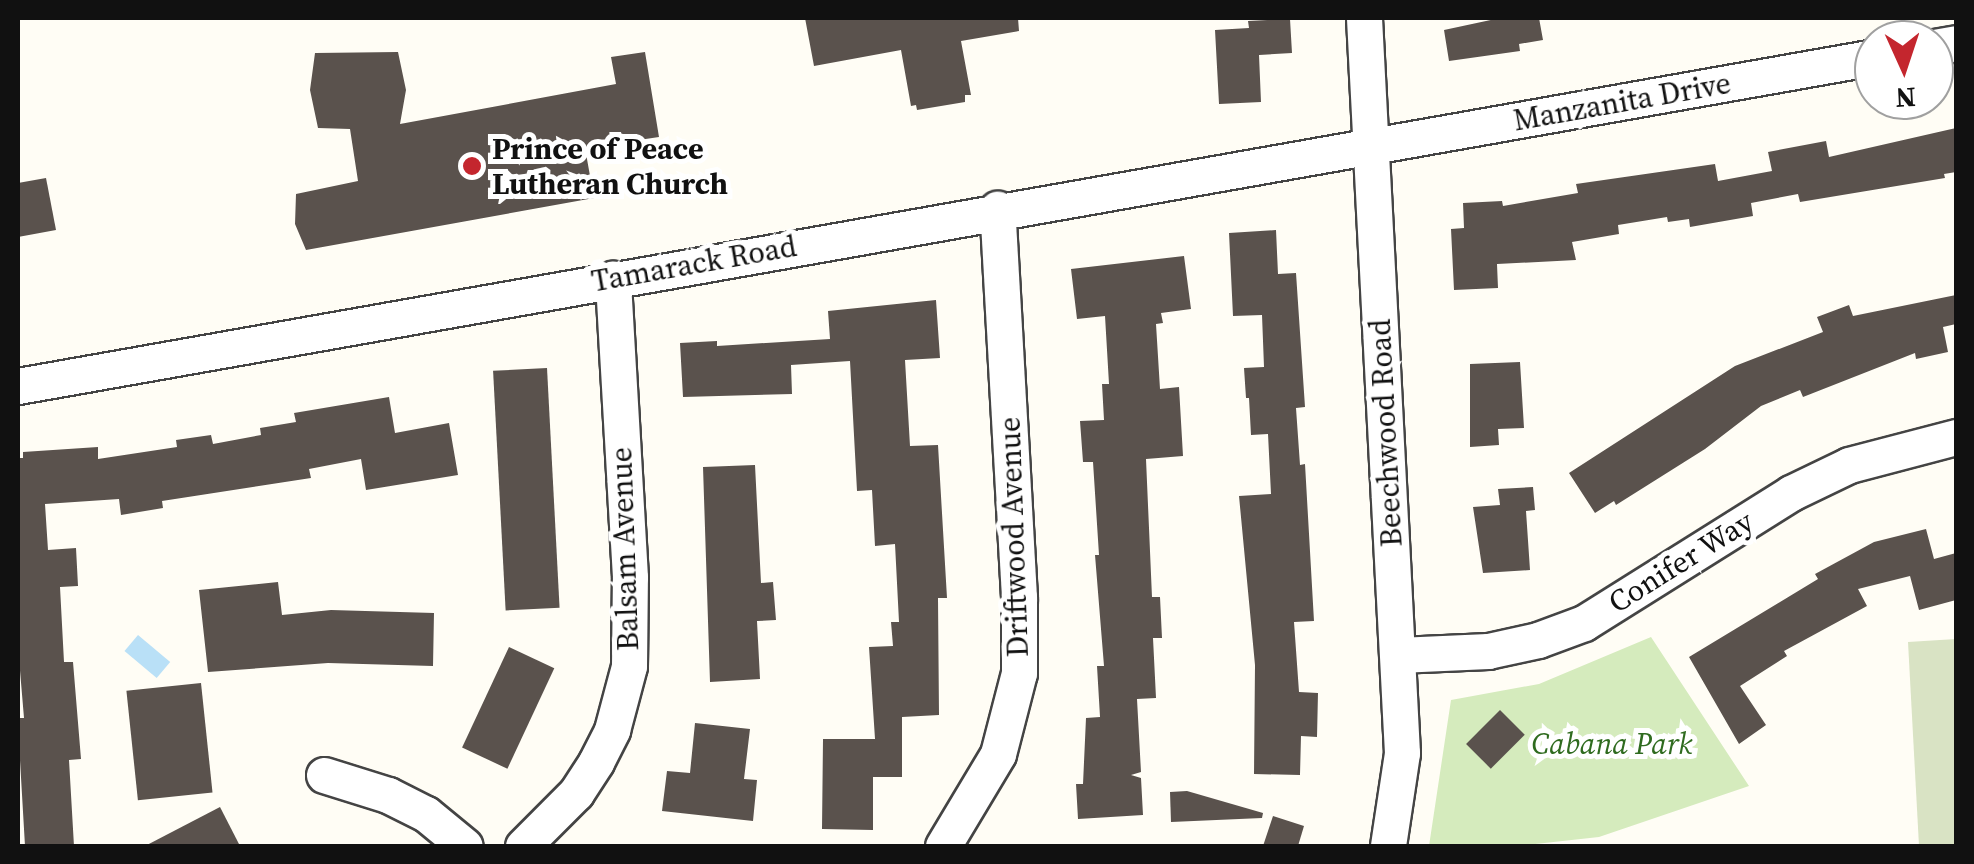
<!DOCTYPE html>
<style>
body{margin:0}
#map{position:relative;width:1974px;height:864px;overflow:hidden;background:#fffdf5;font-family:"Source Serif 4",serif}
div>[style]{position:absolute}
.green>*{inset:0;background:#d5ebbd}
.cemetery>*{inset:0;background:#d9e3c4}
.water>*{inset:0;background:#b9e0f7;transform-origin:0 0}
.building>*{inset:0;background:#5a524d;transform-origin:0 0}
.roads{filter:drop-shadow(2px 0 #444) drop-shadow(-2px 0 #444) drop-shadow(0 2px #444) drop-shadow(0 -2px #444)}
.minor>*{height:35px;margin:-17.5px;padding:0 17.5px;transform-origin:17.5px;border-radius:17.5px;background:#fff}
.dots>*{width:28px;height:28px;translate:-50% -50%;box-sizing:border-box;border:5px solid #fff;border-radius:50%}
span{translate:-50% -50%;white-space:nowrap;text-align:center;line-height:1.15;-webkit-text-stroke:10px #fff;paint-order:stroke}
.street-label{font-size:30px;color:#111}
.poi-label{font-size:30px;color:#111;font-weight:700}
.left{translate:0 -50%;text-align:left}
.park-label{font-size:30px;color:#2f6b1f;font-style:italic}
.frame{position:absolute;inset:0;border:20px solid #111;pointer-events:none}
.north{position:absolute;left:1854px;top:20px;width:100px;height:100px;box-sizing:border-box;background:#fff;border:2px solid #a0a0a0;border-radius:50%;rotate:177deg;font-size:28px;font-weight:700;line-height:40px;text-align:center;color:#111}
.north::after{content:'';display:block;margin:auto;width:35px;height:45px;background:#c4262e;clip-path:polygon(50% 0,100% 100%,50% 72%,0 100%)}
</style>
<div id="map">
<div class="green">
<div style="clip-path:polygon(1651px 637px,1749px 786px,1599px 837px,1518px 846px,1429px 846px,1451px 700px,1539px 684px)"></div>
</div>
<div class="cemetery">
<div style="clip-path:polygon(1956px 639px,1956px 846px,1919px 846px,1908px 642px)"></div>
</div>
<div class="water">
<div style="left:138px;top:635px;width:42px;height:21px;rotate:40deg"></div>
</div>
<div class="building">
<div style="clip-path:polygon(805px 18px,1018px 18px,1019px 31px,961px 41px,971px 95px,965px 95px,965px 102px,917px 110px,916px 105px,911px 106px,901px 50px,814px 66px)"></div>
<div style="clip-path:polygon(1500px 18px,1539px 18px,1543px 40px,1519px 44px,1520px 51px,1449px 61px,1444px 30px)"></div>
<div style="clip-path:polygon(1290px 19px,1292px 53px,1259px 55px,1261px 102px,1219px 104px,1215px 30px,1249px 28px,1248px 21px)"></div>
<div style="clip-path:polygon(398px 52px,406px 90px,400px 124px,616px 84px,611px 57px,645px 52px,659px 137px,585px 148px,594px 198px,306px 250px,295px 224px,296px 194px,358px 181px,350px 129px,318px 128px,310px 90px,315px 53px)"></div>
<div style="clip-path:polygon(1956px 128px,1956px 172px,1944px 174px,1945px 178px,1800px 202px,1798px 194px,1751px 203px,1753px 216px,1690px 227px,1689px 219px,1668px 222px,1667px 217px,1618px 225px,1619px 234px,1572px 242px,1576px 260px,1497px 264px,1498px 288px,1454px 290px,1451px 229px,1464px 228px,1463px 203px,1502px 201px,1503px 206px,1578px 193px,1576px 184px,1715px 164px,1718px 181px,1772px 171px,1768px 152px,1826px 141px,1829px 157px)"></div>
<div style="clip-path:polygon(46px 178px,56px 230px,18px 237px,18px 183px)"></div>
<div style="clip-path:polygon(1276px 230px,1278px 274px,1296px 273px,1305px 407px,1296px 408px,1300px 465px,1305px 464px,1314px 621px,1294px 622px,1299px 692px,1318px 693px,1317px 737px,1301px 736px,1300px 775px,1254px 774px,1255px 665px,1239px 496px,1271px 494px,1268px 434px,1251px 435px,1249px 398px,1246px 398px,1244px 368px,1264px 367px,1262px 315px,1233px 316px,1229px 233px)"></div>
<div style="clip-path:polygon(1184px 256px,1191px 309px,1161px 313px,1163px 323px,1156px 324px,1160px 389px,1179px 387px,1183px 456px,1146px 459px,1152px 597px,1160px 597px,1162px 638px,1153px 638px,1156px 698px,1137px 699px,1141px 772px,1131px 775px,1141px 778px,1143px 815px,1078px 819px,1076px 784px,1083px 784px,1086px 718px,1100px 717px,1097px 666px,1104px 666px,1095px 555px,1099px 555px,1093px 462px,1083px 462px,1080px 421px,1104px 420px,1102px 384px,1109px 384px,1105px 316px,1077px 319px,1071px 269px)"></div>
<div style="clip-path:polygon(1956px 295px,1956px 324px,1943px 327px,1948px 352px,1916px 359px,1915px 353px,1803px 397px,1800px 390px,1761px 406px,1705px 449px,1616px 505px,1614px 501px,1595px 513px,1569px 473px,1735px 366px,1823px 332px,1817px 317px,1849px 305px,1853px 316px)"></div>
<div style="clip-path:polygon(936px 300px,940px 358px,905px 360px,910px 446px,938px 445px,947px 598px,938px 598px,939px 715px,902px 717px,902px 777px,873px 777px,873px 830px,822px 829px,823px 739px,875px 739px,869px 647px,893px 646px,891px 622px,899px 622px,895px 544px,875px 546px,872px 490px,857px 491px,850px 361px,791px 365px,792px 394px,683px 397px,680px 343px,717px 341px,717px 346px,830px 339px,828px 311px)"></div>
<div style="clip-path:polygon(1520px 362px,1524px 428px,1498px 429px,1499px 445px,1470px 447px,1470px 364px)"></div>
<div style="left:547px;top:368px;width:240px;height:54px;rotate:87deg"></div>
<div style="clip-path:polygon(389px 397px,395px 433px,449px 423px,458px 475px,366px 490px,361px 459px,309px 469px,311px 478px,162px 501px,163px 508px,121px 515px,119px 499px,45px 504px,48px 550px,76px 548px,78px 586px,60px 587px,64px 662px,73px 662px,81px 759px,69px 760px,74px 846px,25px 846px,18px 726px,18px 718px,24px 718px,18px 647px,18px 458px,23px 458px,23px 452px,98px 447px,98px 459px,177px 447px,176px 440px,211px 435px,213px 444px,261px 435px,260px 428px,296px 422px,294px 413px)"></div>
<div style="clip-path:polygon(755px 465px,761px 583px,773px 582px,776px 620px,757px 621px,760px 679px,710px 682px,703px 467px)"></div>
<div style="clip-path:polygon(1533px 487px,1535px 510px,1526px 511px,1530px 570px,1483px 573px,1473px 507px,1500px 505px,1498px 489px)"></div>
<div style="clip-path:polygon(1926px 529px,1934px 559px,1956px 553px,1956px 600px,1919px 610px,1910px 576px,1858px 589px,1867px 606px,1784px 651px,1787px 656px,1740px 686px,1766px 725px,1739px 744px,1689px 657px,1818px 579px,1815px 574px,1874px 542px)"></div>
<div style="clip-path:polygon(278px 582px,282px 615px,331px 610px,434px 613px,433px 666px,328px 663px,208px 672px,199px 590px)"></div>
<div style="left:509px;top:647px;width:50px;height:111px;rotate:25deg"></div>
<div style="left:201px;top:683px;width:110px;height:75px;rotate:84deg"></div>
<div style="left:1500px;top:710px;width:35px;height:48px;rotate:45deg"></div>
<div style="clip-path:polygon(695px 723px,750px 729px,744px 779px,757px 780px,753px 821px,662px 811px,667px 771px,690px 773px)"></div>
<div style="clip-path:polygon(1187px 791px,1263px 813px,1262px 818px,1171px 822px,1170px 792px)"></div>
<div style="clip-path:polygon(220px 807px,240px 846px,145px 846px)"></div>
<div style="clip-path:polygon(1273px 816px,1304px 826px,1298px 846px,1263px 846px)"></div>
</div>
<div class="roads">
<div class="minor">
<div style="left:1364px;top:18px;width:736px;rotate:87.04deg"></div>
<div style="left:1402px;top:753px;width:94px;rotate:98.6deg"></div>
<div style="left:1934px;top:47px;width:22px;rotate:-10deg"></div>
<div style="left:18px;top:386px;width:1885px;rotate:-10.05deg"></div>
<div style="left:1398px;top:655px;width:90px;rotate:-2.5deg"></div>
<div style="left:1488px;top:651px;width:51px;rotate:-12.4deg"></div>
<div style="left:1538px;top:640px;width:49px;rotate:-20.3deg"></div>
<div style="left:1584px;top:623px;width:244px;rotate:-32.1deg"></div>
<div style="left:1791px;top:493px;width:64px;rotate:-25.8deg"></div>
<div style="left:1849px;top:465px;width:111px;rotate:-14.7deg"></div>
<div style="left:324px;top:775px;width:67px;rotate:17.4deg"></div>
<div style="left:388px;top:795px;width:42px;rotate:26.6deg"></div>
<div style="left:426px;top:814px;width:50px;rotate:39.4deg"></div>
<div style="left:523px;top:846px;width:75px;rotate:-45deg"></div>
<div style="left:576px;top:793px;width:37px;rotate:-57deg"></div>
<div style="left:596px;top:762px;width:36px;rotate:-63deg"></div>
<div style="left:612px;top:730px;width:66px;rotate:-75.1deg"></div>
<div style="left:629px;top:666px;width:89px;rotate:-89.4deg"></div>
<div style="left:630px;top:577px;width:299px;rotate:-93.3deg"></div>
<div style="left:943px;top:846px;width:107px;rotate:-59.1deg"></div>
<div style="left:998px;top:754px;width:84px;rotate:-75.5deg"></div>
<div style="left:1019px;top:673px;width:76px;rotate:-90deg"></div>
<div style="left:1019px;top:597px;width:389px;rotate:-93.2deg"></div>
</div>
</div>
<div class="dots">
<div style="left:472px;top:166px;background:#c4262e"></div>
</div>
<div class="street-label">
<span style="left:1622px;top:102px;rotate:-10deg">Manzanita Drive</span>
<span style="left:694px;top:264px;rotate:-10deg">Tamarack Road</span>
<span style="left:1386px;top:433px;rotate:-93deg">Beechwood Road</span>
<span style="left:1014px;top:537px;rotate:-92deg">Driftwood Avenue</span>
<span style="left:625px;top:549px;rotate:-92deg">Balsam Avenue</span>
<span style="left:1681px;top:562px;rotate:-32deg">Conifer Way</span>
</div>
<div class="poi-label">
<span class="left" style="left:492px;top:166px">Prince of Peace<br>Lutheran Church</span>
</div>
<div class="park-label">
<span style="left:1612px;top:744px">Cabana Park</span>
</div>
<div class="frame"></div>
<div class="north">N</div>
</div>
